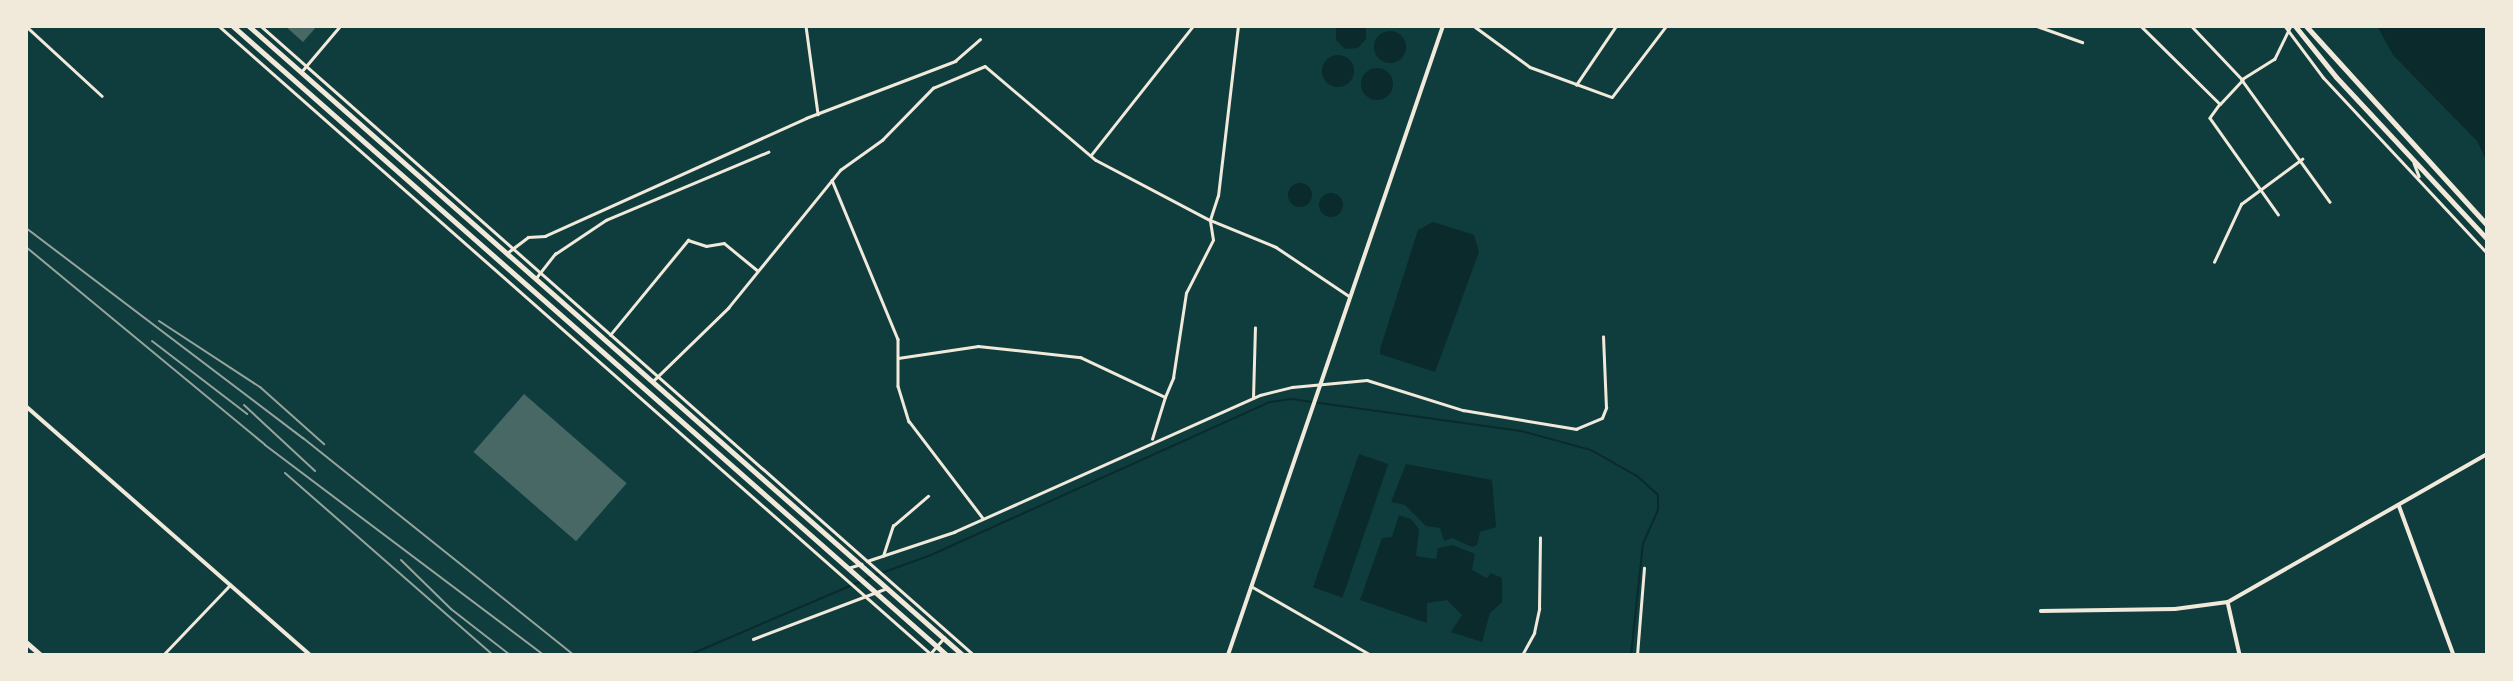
<!DOCTYPE html>
<style>
body{margin:0}
#map{position:relative;width:2513px;height:681px;overflow:hidden;background:#0f3d3e;font-family:Rubik,sans-serif}
div>[style]{position:absolute}
.water>*{inset:0;background:#0a2a2b;transform-origin:0 0}
.round{border-radius:50%}
.stream>*{height:2px;margin:-1px;padding:0 1px;transform-origin:1px;border-radius:1px;background:#0a2a2b}
.building>*{inset:0;background:#486865;transform-origin:0 0}
.minor>*{height:2.5px;margin:-1.25px;padding:0 1.25px;transform-origin:1.25px;border-radius:1.25px;background:#f1e9da}
.tertiary>*{height:3.5px;margin:-1.75px;padding:0 1.75px;transform-origin:1.75px;border-radius:1.75px;background:#f1e9da}
.secondary>*{height:4.5px;margin:-2.25px;padding:0 2.25px;transform-origin:2.25px;border-radius:2.25px;background:#f1e9da}
.primary>*{height:4.5px;margin:-2.25px;padding:0 2.25px;transform-origin:2.25px;border-radius:2.25px;background:#f1e9da}
.trunk>*{height:5px;margin:-2.5px;padding:0 2.5px;transform-origin:2.5px;border-radius:2.5px;background:#f1e9da}
.rail>*{height:2px;margin:-1px;padding:0 1px;transform-origin:1px;border-radius:1px;background:#97a49c}
span{translate:-50% -50%;white-space:nowrap;text-align:center;line-height:1.15;-webkit-text-stroke:5px #f1e9da;paint-order:stroke}
.frame{position:absolute;inset:0;border:28px solid #f1e9da;pointer-events:none}
</style>
<div id="map">
<div class="water">
<div style="clip-path:polygon(1336px 26px,1366px 26px,1366px 39px,1358px 48px,1345px 49px,1336px 40px)"></div>
<div style="clip-path:polygon(2377px 26px,2487px 26px,2487px 162px,2477px 141px,2393px 55px)"></div>
<div class="round" style="left:1374px;top:31px;width:32px;height:32px"></div>
<div class="round" style="left:1322px;top:55px;width:32px;height:32px"></div>
<div class="round" style="left:1361px;top:68px;width:32px;height:32px"></div>
<div class="round" style="left:1288px;top:183px;width:24px;height:24px"></div>
<div class="round" style="left:1319px;top:193px;width:24px;height:24px"></div>
<div style="clip-path:polygon(1433px 222px,1474px 235px,1479px 252px,1435px 372px,1380px 354px,1380px 349px,1418px 230px)"></div>
<div style="left:1359px;top:454px;width:31px;height:141px;rotate:19deg"></div>
<div style="clip-path:polygon(1406px 464px,1492px 480px,1496px 527px,1480px 532px,1477px 545px,1472px 547px,1452px 538px,1444px 541px,1440px 528px,1426px 526px,1405px 505px,1391px 502px)"></div>
<div style="clip-path:polygon(1399px 515px,1411px 519px,1419px 529px,1416px 556px,1436px 559px,1438px 548px,1453px 545px,1475px 554px,1472px 570px,1487px 578px,1491px 573px,1502px 578px,1502px 602px,1490px 613px,1482px 642px,1451px 632px,1462px 615px,1447px 600px,1427px 603px,1427px 623px,1360px 600px,1382px 538px,1392px 537px)"></div>
</div>
<div class="stream">
<div style="left:876px;top:575px;width:59px;rotate:-20deg"></div>
<div style="left:931px;top:555px;width:372px;rotate:-24.3deg"></div>
<div style="left:1270px;top:402px;width:21px;rotate:-8deg"></div>
<div style="left:1291px;top:399px;width:232px;rotate:7.9deg"></div>
<div style="left:1521px;top:431px;width:73px;rotate:15.2deg"></div>
<div style="left:1591px;top:450px;width:53px;rotate:29.5deg"></div>
<div style="left:1637px;top:476px;width:28px;rotate:42deg"></div>
<div style="left:1658px;top:495px;width:15px;rotate:90deg"></div>
<div style="left:1658px;top:510px;width:36px;rotate:114deg"></div>
<div style="left:1643px;top:543px;width:113px;rotate:96.1deg"></div>
<div style="left:689px;top:655px;width:198px;rotate:-23.2deg"></div>
</div>
<div class="building">
<div style="clip-path:polygon(285px 26px,317px 26px,303px 42px)"></div>
<div style="left:524px;top:394px;width:136px;height:77px;rotate:41deg"></div>
</div>
<div class="minor">
<div style="left:26px;top:26px;width:103px;rotate:42.6deg"></div>
<div style="left:219px;top:26px;width:951px;rotate:41.42deg"></div>
<div style="left:261px;top:26px;width:951px;rotate:41.42deg"></div>
<div style="left:806px;top:26px;width:89px;rotate:82.2deg"></div>
<div style="left:1474px;top:26px;width:69px;rotate:36.2deg"></div>
<div style="left:1530px;top:67px;width:87px;rotate:20.1deg"></div>
<div style="left:1612px;top:97px;width:89px;rotate:-52.7deg"></div>
<div style="left:2037px;top:26px;width:48px;rotate:19.6deg"></div>
<div style="left:2141px;top:26px;width:111px;rotate:44.6deg"></div>
<div style="left:2220px;top:104px;width:33px;rotate:-47deg"></div>
<div style="left:2242px;top:80px;width:74px;rotate:-133.4deg"></div>
<div style="left:2285px;top:26px;width:64px;rotate:53.3deg"></div>
<div style="left:2323px;top:77px;width:241px;rotate:47deg"></div>
<div style="left:2291px;top:26px;width:37px;rotate:116deg"></div>
<div style="left:2275px;top:59px;width:39px;rotate:148deg"></div>
<div style="left:2242px;top:80px;width:150px;rotate:54.2deg"></div>
<div style="left:301px;top:72px;width:60px;rotate:-49.7deg"></div>
<div style="left:1576px;top:85px;width:71px;rotate:-55.9deg"></div>
<div style="left:2220px;top:104px;width:17px;rotate:126deg"></div>
<div style="left:2210px;top:118px;width:118px;rotate:54.7deg"></div>
<div style="left:1091px;top:155px;width:164px;rotate:-51.7deg"></div>
<div style="left:2414px;top:163px;width:14px;rotate:69deg"></div>
<div style="left:832px;top:180px;width:172px;rotate:67.5deg"></div>
<div style="left:898px;top:339px;width:47px;rotate:90deg"></div>
<div style="left:898px;top:386px;width:37px;rotate:73deg"></div>
<div style="left:909px;top:421px;width:122px;rotate:52.7deg"></div>
<div style="left:507px;top:253px;width:26px;rotate:-37deg"></div>
<div style="left:528px;top:237px;width:17px;rotate:-3deg"></div>
<div style="left:545px;top:236px;width:286px;rotate:-24.3deg"></div>
<div style="left:806px;top:118px;width:160px;rotate:-20.9deg"></div>
<div style="left:955px;top:61px;width:33px;rotate:-41deg"></div>
<div style="left:2214px;top:262px;width:64px;rotate:-65deg"></div>
<div style="left:2241px;top:204px;width:76px;rotate:-36.4deg"></div>
<div style="left:536px;top:278px;width:31px;rotate:-52deg"></div>
<div style="left:555px;top:254px;width:61px;rotate:-33.7deg"></div>
<div style="left:606px;top:220px;width:176px;rotate:-22.8deg"></div>
<div style="left:610px;top:335px;width:123px;rotate:-50.6deg"></div>
<div style="left:688px;top:240px;width:19px;rotate:18deg"></div>
<div style="left:706px;top:246px;width:18px;rotate:-9deg"></div>
<div style="left:724px;top:243px;width:43px;rotate:39.3deg"></div>
<div style="left:898px;top:358px;width:81px;rotate:-8.5deg"></div>
<div style="left:978px;top:346px;width:103px;rotate:6.2deg"></div>
<div style="left:1080px;top:357px;width:94px;rotate:25.2deg"></div>
<div style="left:1165px;top:397px;width:21px;rotate:-67deg"></div>
<div style="left:1173px;top:378px;width:86px;rotate:-81.3deg"></div>
<div style="left:1186px;top:293px;width:59px;rotate:-63deg"></div>
<div style="left:1213px;top:240px;width:20px;rotate:-99deg"></div>
<div style="left:1210px;top:220px;width:25px;rotate:-72deg"></div>
<div style="left:1218px;top:196px;width:171px;rotate:-83.3deg"></div>
<div style="left:653px;top:381px;width:105px;rotate:-44.2deg"></div>
<div style="left:728px;top:308px;width:178px;rotate:-50.9deg"></div>
<div style="left:840px;top:170px;width:52px;rotate:-35.5deg"></div>
<div style="left:882px;top:140px;width:73px;rotate:-45.6deg"></div>
<div style="left:933px;top:88px;width:56px;rotate:-22.9deg"></div>
<div style="left:985px;top:66px;width:145px;rotate:40.3deg"></div>
<div style="left:1096px;top:160px;width:129px;rotate:27.8deg"></div>
<div style="left:1210px;top:220px;width:71px;rotate:22.2deg"></div>
<div style="left:1276px;top:247px;width:88px;rotate:33.9deg"></div>
<div style="left:1253px;top:398px;width:70px;rotate:-88.4deg"></div>
<div style="left:1152px;top:439px;width:44px;rotate:-72.8deg"></div>
<div style="left:883px;top:556px;width:32px;rotate:-72deg"></div>
<div style="left:893px;top:526px;width:46px;rotate:-40.6deg"></div>
<div style="left:867px;top:561px;width:92px;rotate:-18.4deg"></div>
<div style="left:954px;top:532px;width:335px;rotate:-24.1deg"></div>
<div style="left:1260px;top:395px;width:33px;rotate:-14deg"></div>
<div style="left:1292px;top:387px;width:75px;rotate:-5.3deg"></div>
<div style="left:1367px;top:380px;width:101px;rotate:17.4deg"></div>
<div style="left:1463px;top:410px;width:115px;rotate:9.5deg"></div>
<div style="left:1576px;top:429px;width:28px;rotate:-23deg"></div>
<div style="left:1602px;top:418px;width:11px;rotate:-68deg"></div>
<div style="left:1606px;top:408px;width:71px;rotate:-92.4deg"></div>
<div style="left:848px;top:568px;width:14px;rotate:-17deg"></div>
<div style="left:1251px;top:586px;width:138px;rotate:29.9deg"></div>
<div style="left:753px;top:639px;width:143px;rotate:-20.8deg"></div>
<div style="left:163px;top:655px;width:97px;rotate:-46.3deg"></div>
<div style="left:929px;top:655px;width:23px;rotate:-49deg"></div>
<div style="left:1522px;top:655px;width:25px;rotate:-61deg"></div>
<div style="left:1534px;top:633px;width:25px;rotate:-78deg"></div>
<div style="left:1539px;top:609px;width:71px;rotate:-89.2deg"></div>
<div style="left:1637px;top:655px;width:87px;rotate:-85.4deg"></div>
</div>
<div class="tertiary">
<div style="left:26px;top:406px;width:378px;rotate:41.2deg"></div>
<div style="left:2399px;top:505px;width:160px;rotate:69.9deg"></div>
<div style="left:2228px;top:602px;width:54px;rotate:77.2deg"></div>
<div style="left:2041px;top:611px;width:134px;rotate:-0.9deg"></div>
<div style="left:2175px;top:609px;width:53px;rotate:-7.5deg"></div>
<div style="left:2228px;top:602px;width:298px;rotate:-29.7deg"></div>
<div style="left:1228px;top:655px;width:665px;rotate:-71.13deg"></div>
</div>
<div class="secondary">
<div style="left:26px;top:642px;width:20px;rotate:41deg"></div>
</div>
<div class="primary">
<div style="left:233px;top:26px;width:952px;rotate:41.38deg"></div>
<div style="left:249px;top:26px;width:952px;rotate:41.38deg"></div>
</div>
<div class="trunk">
<div style="left:2295px;top:26px;width:65px;rotate:51.2deg"></div>
<div style="left:2336px;top:77px;width:221px;rotate:47deg"></div>
<div style="left:2306px;top:26px;width:269px;rotate:47.7deg"></div>
</div>
<div class="rail">
<div style="left:26px;top:228px;width:348px;rotate:37.2deg"></div>
<div style="left:303px;top:438px;width:347px;rotate:38.7deg"></div>
<div style="left:26px;top:247px;width:310px;rotate:39.6deg"></div>
<div style="left:265px;top:445px;width:349px;rotate:37deg"></div>
<div style="left:159px;top:321px;width:121px;rotate:33.2deg"></div>
<div style="left:260px;top:387px;width:86px;rotate:41.7deg"></div>
<div style="left:152px;top:341px;width:120px;rotate:37.5deg"></div>
<div style="left:244px;top:405px;width:97px;rotate:42.9deg"></div>
<div style="left:285px;top:473px;width:276px;rotate:41.2deg"></div>
<div style="left:401px;top:560px;width:70px;rotate:44.4deg"></div>
<div style="left:451px;top:609px;width:75px;rotate:37.9deg"></div>
</div>
<div class="frame"></div>
</div>
